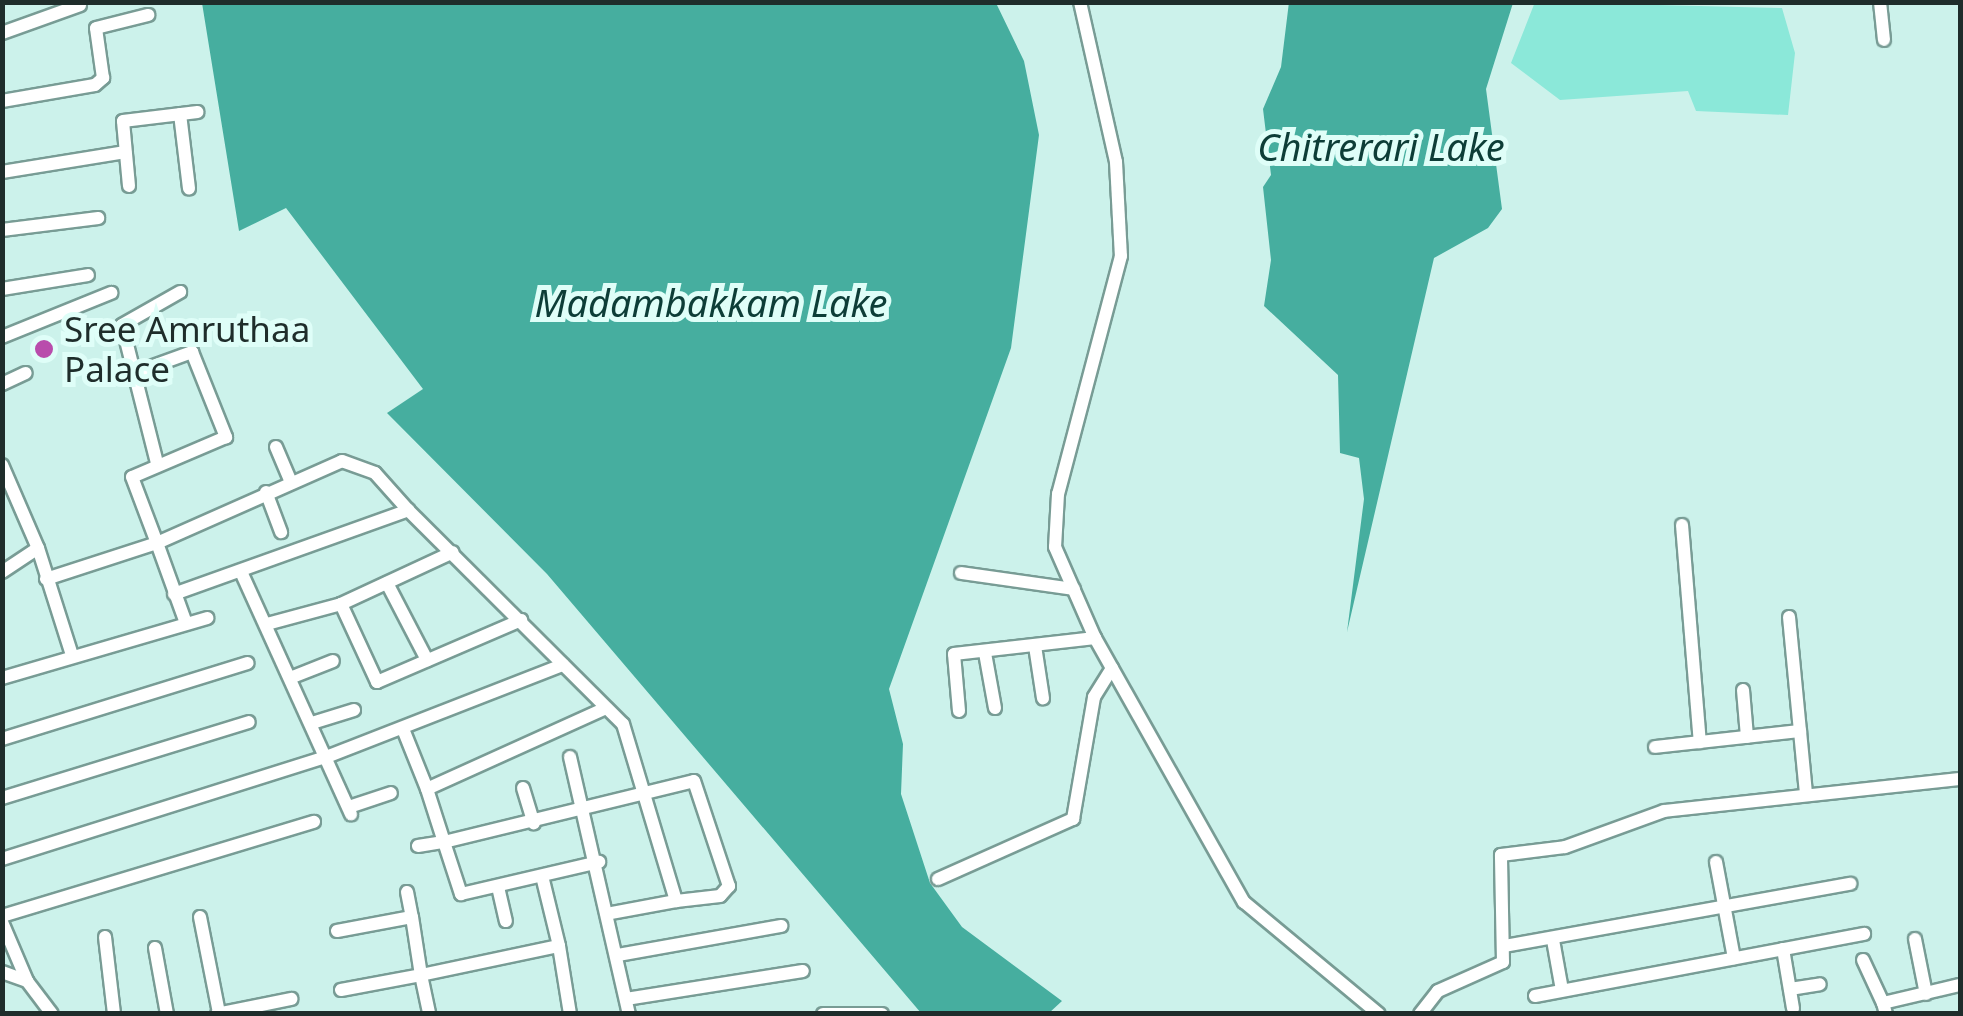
<!DOCTYPE html>
<style>
body{margin:0}
#map{position:relative;width:1963px;height:1016px;overflow:hidden;background:#ccf2eb;font-family:"Noto Sans",sans-serif}
div>[style]{position:absolute}
.green>*{inset:0;background:#8be8d9}
.water>*{inset:0;background:#46ae9f}
.roads{filter:drop-shadow(2px 0 #789c95) drop-shadow(-2px 0 #789c95) drop-shadow(0 2px #789c95) drop-shadow(0 -2px #789c95)}
.minor>*{height:12px;margin:-6px;padding:0 6px;transform-origin:6px;border-radius:6px;background:#fff}
.dots>*{width:28px;height:28px;translate:-50% -50%;box-sizing:border-box;border:5px solid #dffef8;border-radius:50%}
span{translate:-50% -50%;white-space:nowrap;text-align:center;line-height:1.15;-webkit-text-stroke:10px #dffef8;paint-order:stroke}
.poi-label{font-size:35px;color:#1f2d2b}
.left{translate:0 -50%;text-align:left}
.water-label{font-size:38px;color:#0d3d37;font-style:italic}
.frame{position:absolute;inset:0;border:5px solid #1f2d2b;pointer-events:none}
</style>
<div id="map">
<div class="green">
<div style="clip-path:polygon(1535px 2px,1782px 8px,1795px 53px,1788px 115px,1696px 111px,1688px 91px,1560px 100px,1511px 63px)"></div>
</div>
<div class="water">
<div style="clip-path:polygon(1289px 2px,1513px 3px,1486px 89px,1502px 209px,1488px 228px,1434px 258px,1347px 632px,1364px 499px,1359px 458px,1340px 453px,1338px 375px,1264px 306px,1271px 260px,1263px 187px,1271px 175px,1263px 109px,1281px 67px)"></div>
<div style="clip-path:polygon(202px 3px,996px 3px,1024px 61px,1039px 135px,1011px 348px,889px 689px,903px 744px,901px 794px,930px 883px,962px 927px,1062px 1001px,1049px 1013px,921px 1013px,547px 574px,387px 413px,423px 389px,286px 208px,239px 231px)"></div>
</div>
<div class="roads">
<div class="minor">
<div style="left:1080px;top:2px;width:164px;rotate:77.3deg"></div>
<div style="left:1116px;top:162px;width:94px;rotate:87deg"></div>
<div style="left:1121px;top:256px;width:246px;rotate:104.8deg"></div>
<div style="left:1058px;top:494px;width:53px;rotate:93.2deg"></div>
<div style="left:1055px;top:547px;width:99px;rotate:66.3deg"></div>
<div style="left:1095px;top:638px;width:303px;rotate:60.6deg"></div>
<div style="left:1244px;top:902px;width:175px;rotate:39.7deg"></div>
<div style="left:1880px;top:2px;width:38px;rotate:84deg"></div>
<div style="left:2px;top:33px;width:83px;rotate:-19.7deg"></div>
<div style="left:2px;top:101px;width:94px;rotate:-9.8deg"></div>
<div style="left:95px;top:85px;width:11px;rotate:-41deg"></div>
<div style="left:103px;top:78px;width:50px;rotate:-98deg"></div>
<div style="left:96px;top:28px;width:54px;rotate:-14deg"></div>
<div style="left:180px;top:114px;width:75px;rotate:83.1deg"></div>
<div style="left:2px;top:172px;width:125px;rotate:-9.2deg"></div>
<div style="left:129px;top:186px;width:65px;rotate:-95.3deg"></div>
<div style="left:123px;top:121px;width:75px;rotate:-6.9deg"></div>
<div style="left:2px;top:230px;width:97px;rotate:-7.1deg"></div>
<div style="left:2px;top:289px;width:87px;rotate:-9.2deg"></div>
<div style="left:2px;top:337px;width:118px;rotate:-22deg"></div>
<div style="left:134px;top:373px;width:62px;rotate:-19.9deg"></div>
<div style="left:192px;top:352px;width:92px;rotate:68.2deg"></div>
<div style="left:226px;top:437px;width:102px;rotate:156.9deg"></div>
<div style="left:132px;top:477px;width:71px;rotate:69.3deg"></div>
<div style="left:157px;top:543px;width:202px;rotate:-23.9deg"></div>
<div style="left:342px;top:461px;width:35px;rotate:20deg"></div>
<div style="left:375px;top:473px;width:50px;rotate:48.3deg"></div>
<div style="left:2px;top:384px;width:26px;rotate:-25deg"></div>
<div style="left:276px;top:447px;width:36px;rotate:67deg"></div>
<div style="left:157px;top:463px;width:142px;rotate:-104.2deg"></div>
<div style="left:122px;top:325px;width:67px;rotate:-29.6deg"></div>
<div style="left:2px;top:465px;width:90px;rotate:66.6deg"></div>
<div style="left:266px;top:492px;width:43px;rotate:69.4deg"></div>
<div style="left:1682px;top:525px;width:218px;rotate:85.3deg"></div>
<div style="left:2px;top:572px;width:43px;rotate:-33.7deg"></div>
<div style="left:38px;top:548px;width:112px;rotate:72.4deg"></div>
<div style="left:961px;top:573px;width:114px;rotate:8.1deg"></div>
<div style="left:242px;top:574px;width:264px;rotate:65.6deg"></div>
<div style="left:46px;top:579px;width:117px;rotate:-18deg"></div>
<div style="left:157px;top:543px;width:85px;rotate:70.1deg"></div>
<div style="left:387px;top:583px;width:87px;rotate:62.5deg"></div>
<div style="left:174px;top:594px;width:249px;rotate:-19.7deg"></div>
<div style="left:408px;top:510px;width:303px;rotate:44.9deg"></div>
<div style="left:623px;top:724px;width:185px;rotate:73.3deg"></div>
<div style="left:676px;top:901px;width:65px;rotate:169.4deg"></div>
<div style="left:341px;top:604px;width:86px;rotate:65.2deg"></div>
<div style="left:377px;top:682px;width:157px;rotate:-23.3deg"></div>
<div style="left:1789px;top:617px;width:178px;rotate:84.5deg"></div>
<div style="left:267px;top:624px;width:77px;rotate:-15.1deg"></div>
<div style="left:341px;top:604px;width:123px;rotate:-24.9deg"></div>
<div style="left:1035px;top:646px;width:53px;rotate:81.3deg"></div>
<div style="left:985px;top:653px;width:56px;rotate:79.7deg"></div>
<div style="left:2px;top:678px;width:214px;rotate:-16.3deg"></div>
<div style="left:290px;top:678px;width:46px;rotate:-21.6deg"></div>
<div style="left:1743px;top:690px;width:47px;rotate:85.1deg"></div>
<div style="left:606px;top:708px;width:196px;rotate:155.7deg"></div>
<div style="left:427px;top:789px;width:56px;rotate:72.2deg"></div>
<div style="left:444px;top:842px;width:257px;rotate:-13.7deg"></div>
<div style="left:694px;top:781px;width:111px;rotate:71.6deg"></div>
<div style="left:729px;top:886px;width:13px;rotate:132deg"></div>
<div style="left:720px;top:896px;width:44px;rotate:173.5deg"></div>
<div style="left:959px;top:711px;width:57px;rotate:-95deg"></div>
<div style="left:954px;top:654px;width:142px;rotate:-6.5deg"></div>
<div style="left:312px;top:723px;width:44px;rotate:-17.2deg"></div>
<div style="left:403px;top:729px;width:65px;rotate:68.2deg"></div>
<div style="left:2px;top:739px;width:257px;rotate:-17.2deg"></div>
<div style="left:1655px;top:747px;width:146px;rotate:-6.3deg"></div>
<div style="left:570px;top:757px;width:264px;rotate:77.1deg"></div>
<div style="left:523px;top:788px;width:37px;rotate:73deg"></div>
<div style="left:2px;top:798px;width:258px;rotate:-17.1deg"></div>
<div style="left:349px;top:807px;width:44px;rotate:-18.4deg"></div>
<div style="left:418px;top:846px;width:26px;rotate:-9deg"></div>
<div style="left:444px;top:842px;width:55px;rotate:71.9deg"></div>
<div style="left:461px;top:894px;width:142px;rotate:-13.1deg"></div>
<div style="left:2px;top:859px;width:343px;rotate:-17.5deg"></div>
<div style="left:329px;top:756px;width:251px;rotate:-21.3deg"></div>
<div style="left:1716px;top:862px;width:98px;rotate:79.4deg"></div>
<div style="left:542px;top:876px;width:72px;rotate:76.3deg"></div>
<div style="left:938px;top:879px;width:148px;rotate:-24deg"></div>
<div style="left:1073px;top:819px;width:124px;rotate:-80.2deg"></div>
<div style="left:1094px;top:697px;width:34px;rotate:-58deg"></div>
<div style="left:498px;top:887px;width:35px;rotate:77deg"></div>
<div style="left:407px;top:892px;width:25px;rotate:79deg"></div>
<div style="left:2px;top:916px;width:326px;rotate:-16.8deg"></div>
<div style="left:200px;top:917px;width:98px;rotate:78.8deg"></div>
<div style="left:2px;top:922px;width:64px;rotate:67deg"></div>
<div style="left:337px;top:931px;width:76px;rotate:-10.6deg"></div>
<div style="left:412px;top:917px;width:59px;rotate:81.2deg"></div>
<div style="left:421px;top:975px;width:141px;rotate:-11.9deg"></div>
<div style="left:559px;top:946px;width:69px;rotate:80.8deg"></div>
<div style="left:105px;top:937px;width:78px;rotate:83.3deg"></div>
<div style="left:1915px;top:939px;width:56px;rotate:78.7deg"></div>
<div style="left:1553px;top:940px;width:51px;rotate:79.8deg"></div>
<div style="left:1504px;top:946px;width:352px;rotate:-10.2deg"></div>
<div style="left:155px;top:948px;width:67px;rotate:79.7deg"></div>
<div style="left:1783px;top:949px;width:60px;rotate:80.4deg"></div>
<div style="left:618px;top:955px;width:166px;rotate:-10.1deg"></div>
<div style="left:1863px;top:960px;width:47px;rotate:65.1deg"></div>
<div style="left:2px;top:972px;width:27px;rotate:20deg"></div>
<div style="left:27px;top:981px;width:41px;rotate:52.9deg"></div>
<div style="left:1790px;top:989px;width:30px;rotate:-9deg"></div>
<div style="left:341px;top:990px;width:81px;rotate:-10.6deg"></div>
<div style="left:421px;top:975px;width:40px;rotate:78deg"></div>
<div style="left:1535px;top:996px;width:335px;rotate:-10.7deg"></div>
<div style="left:626px;top:999px;width:179px;rotate:-9deg"></div>
<div style="left:217px;top:1014px;width:76px;rotate:-11.5deg"></div>
<div style="left:823px;top:1014px;width:59px"></div>
<div style="left:1420px;top:1014px;width:29px;rotate:-52deg"></div>
<div style="left:1438px;top:991px;width:71px;rotate:-24deg"></div>
<div style="left:1503px;top:962px;width:107px;rotate:-91.1deg"></div>
<div style="left:1501px;top:855px;width:64px;rotate:-7.1deg"></div>
<div style="left:1565px;top:847px;width:105px;rotate:-20deg"></div>
<div style="left:1664px;top:811px;width:298px;rotate:-6.2deg"></div>
<div style="left:1886px;top:1014px;width:11px;rotate:-105deg"></div>
<div style="left:1883px;top:1003px;width:79px;rotate:-13.2deg"></div>
</div>
</div>
<div class="dots">
<div style="left:44px;top:349px;background:#b94cac"></div>
</div>
<div class="poi-label">
<span class="left" style="left:64px;top:349px">Sree Amruthaa<br>Palace</span>
</div>
<div class="water-label">
<span style="left:1381px;top:147px">Chitrerari Lake</span>
<span style="left:711px;top:303px">Madambakkam Lake</span>
</div>
<div class="frame"></div>
</div>
